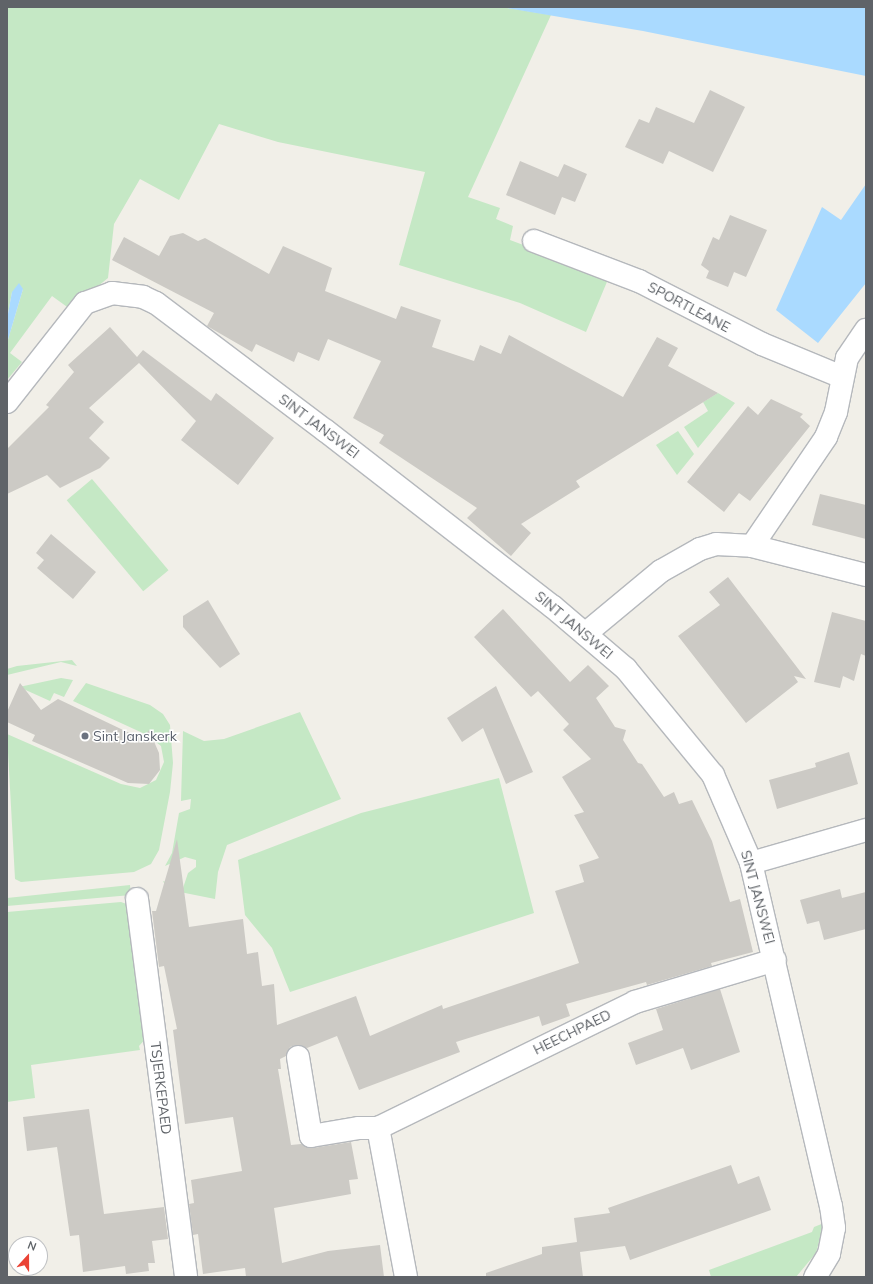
<!DOCTYPE html>
<style>
body{margin:0}
#map{position:relative;width:873px;height:1284px;overflow:hidden;background:#f1efe8;font-family:Mulish,sans-serif}
div>[style]{position:absolute}
.green>*{inset:0;background:#c5e8c5;transform-origin:0 0}
.water>*{inset:0;background:#aadaff}
.building>*{inset:0;background:#cccac5}
.roads{filter:drop-shadow(1px 0 #b5b8bc) drop-shadow(-1px 0 #b5b8bc) drop-shadow(0 1px #b5b8bc) drop-shadow(0 -1px #b5b8bc)}
.minor>*{height:22px;margin:-11px;padding:0 11px;transform-origin:11px;border-radius:11px;background:#fff}
.dots>*{width:11px;height:11px;translate:-50% -50%;box-sizing:border-box;border:2px solid #fff;border-radius:50%}
span{translate:-50% -50%;white-space:nowrap;text-align:center;line-height:1.15;-webkit-text-stroke:3px #fff;paint-order:stroke}
.street-label{font-size:14px;color:#5f6368}
.worship-label{font-size:14px;color:#5b616d}
.left{translate:0 -50%;text-align:left}
.frame{position:absolute;inset:0;border:8px solid #5f6368;pointer-events:none}
.north{position:absolute;left:8px;top:1236px;width:40px;height:40px;box-sizing:border-box;background:#fff;border:1px solid #bfc1c3;border-radius:50%;rotate:21deg;font-size:11px;font-weight:700;line-height:16px;text-align:center;color:#5f6368}
.north::after{content:'';display:block;margin:auto;width:14px;height:18px;background:#ea4335;clip-path:polygon(50% 0,100% 100%,50% 72%,0 100%)}
</style>
<div id="map">
<div class="green">
<div style="clip-path:polygon(7px 7px,501px 7px,551px 15px,468px 197px,500px 208px,496px 219px,513px 226px,510px 240px,609px 277px,586px 332px,520px 303px,399px 265px,425px 172px,278px 142px,219px 124px,179px 200px,140px 179px,114px 224px,108px 278px,70px 309px,52px 296px,10px 353px,22px 362px,7px 380px,7px 343px,23px 289px,12px 292px,7px 319px)"></div>
<div style="clip-path:polygon(718px 393px,735px 403px,698px 448px,684px 427px,708px 411px,703px 402px)"></div>
<div style="clip-path:polygon(678px 431px,694px 454px,677px 475px,656px 445px)"></div>
<div style="left:92px;top:479px;width:119px;height:33px;rotate:50deg"></div>
<div style="clip-path:polygon(72px 660px,77px 666px,61px 662px,7px 675px,7px 669px,17px 666px)"></div>
<div style="clip-path:polygon(61px 678px,73px 680px,64px 697px,54px 693px,50px 701px,19px 687px)"></div>
<div style="clip-path:polygon(86px 683px,150px 705px,163px 714px,170px 725px,173px 763px,170px 792px,159px 850px,151px 864px,134px 872px,21px 882px,15px 879px,7px 734px,121px 784px,140px 788px,156px 780px,164px 762px,161px 746px,147px 735px,73px 701px)"></div>
<div style="clip-path:polygon(300px 712px,341px 799px,227px 845px,218px 872px,215px 899px,175px 891px,165px 885px,163px 881px,183px 888px,188px 873px,196px 867px,196px 860px,185px 857px,165px 866px,172px 853px,179px 813px,190px 809px,191px 799px,181px 801px,183px 731px,204px 741px,224px 739px)"></div>
<div style="clip-path:polygon(499px 778px,534px 913px,290px 992px,272px 948px,245px 915px,238px 860px,361px 813px)"></div>
<div style="clip-path:polygon(130px 885px,131px 895px,7px 906px,7px 898px)"></div>
<div style="clip-path:polygon(121px 902px,132px 906px,149px 1035px,139px 1046px,140px 1050px,31px 1065px,35px 1098px,7px 1102px,7px 912px)"></div>
<div style="clip-path:polygon(824px 1223px,816px 1253px,796px 1277px,711px 1277px,709px 1270px,812px 1232px,814px 1227px)"></div>
</div>
<div class="water">
<div style="clip-path:polygon(501px 7px,866px 7px,866px 76px,643px 31px)"></div>
<div style="clip-path:polygon(866px 184px,866px 283px,818px 343px,776px 310px,822px 207px,841px 220px)"></div>
<div style="clip-path:polygon(19px 283px,23px 289px,7px 343px,7px 319px,12px 292px)"></div>
</div>
<div class="building">
<div style="clip-path:polygon(710px 90px,745px 107px,713px 172px,669px 151px,663px 164px,625px 147px,639px 119px,649px 123px,656px 107px,694px 123px)"></div>
<div style="clip-path:polygon(520px 161px,558px 177px,564px 164px,587px 174px,575px 202px,562px 197px,555px 215px,506px 195px)"></div>
<div style="clip-path:polygon(730px 215px,767px 230px,746px 277px,734px 272px,728px 287px,706px 278px,709px 271px,701px 265px,713px 237px,719px 240px)"></div>
<div style="clip-path:polygon(183px 233px,198px 241px,205px 238px,269px 274px,283px 246px,332px 268px,325px 291px,396px 319px,401px 306px,441px 320px,432px 347px,474px 361px,480px 345px,501px 354px,509px 335px,623px 397px,657px 337px,678px 348px,668px 366px,718px 393px,576px 481px,580px 487px,521px 524px,531px 533px,511px 556px,467px 518px,477px 508px,379px 443px,384px 435px,353px 418px,381px 361px,328px 339px,319px 361px,298px 352px,294px 362px,256px 344px,252px 352px,207px 326px,214px 313px,112px 260px,124px 237px,159px 256px,170px 236px)"></div>
<div style="clip-path:polygon(110px 327px,137px 357px,143px 350px,211px 401px,216px 393px,274px 438px,238px 485px,181px 440px,196px 421px,139px 363px,89px 408px,104px 422px,89px 438px,110px 458px,100px 468px,60px 488px,47px 475px,7px 494px,7px 449px,49px 407px,46px 405px,74px 372px,68px 365px)"></div>
<div style="clip-path:polygon(771px 399px,803px 414px,800px 417px,810px 426px,750px 501px,739px 493px,724px 512px,687px 482px,748px 406px,758px 415px)"></div>
<div style="clip-path:polygon(820px 494px,866px 505px,866px 539px,812px 525px)"></div>
<div style="clip-path:polygon(51px 534px,96px 572px,73px 599px,37px 568px,44px 560px,36px 553px)"></div>
<div style="clip-path:polygon(728px 577px,806px 679px,794px 676px,798px 682px,746px 723px,678px 636px,720px 605px,709px 592px)"></div>
<div style="clip-path:polygon(208px 600px,240px 654px,220px 668px,183px 627px,183px 616px)"></div>
<div style="clip-path:polygon(503px 609px,570px 682px,588px 665px,609px 686px,596px 698px,615px 727px,626px 730px,623px 740px,638px 763px,642px 764px,664px 797px,674px 792px,679px 804px,692px 800px,712px 841px,730px 902px,740px 899px,753px 952px,711px 963px,712px 966px,647px 985px,646px 982px,566px 1004px,570px 1016px,542px 1026px,539px 1016px,456px 1042px,460px 1052px,359px 1090px,337px 1036px,307px 1048px,296px 1045px,290px 1047px,286px 1056px,280px 1059px,281px 1069px,278px 1069px,291px 1145px,301px 1144px,313px 1148px,351px 1142px,358px 1179px,349px 1180px,351px 1194px,274px 1208px,282px 1263px,328px 1251px,380px 1245px,384px 1277px,246px 1277px,245px 1268px,203px 1274px,198px 1234px,193px 1235px,189px 1204px,194px 1203px,191px 1180px,242px 1171px,233px 1117px,185px 1124px,173px 1030px,177px 1029px,164px 966px,159px 967px,152px 911px,156px 911px,177px 839px,189px 927px,243px 919px,247px 954px,258px 952px,262px 986px,274px 984px,277px 1025px,356px 996px,370px 1036px,442px 1005px,443px 1009px,579px 963px,555px 891px,584px 882px,579px 865px,599px 858px,574px 815px,584px 812px,562px 777px,591px 759px,563px 730px,569px 724px,538px 691px,531px 697px,474px 637px)"></div>
<div style="clip-path:polygon(832px 612px,866px 621px,866px 656px,861px 654px,854px 681px,843px 676px,840px 688px,814px 682px)"></div>
<div style="clip-path:polygon(20px 683px,41px 710px,58px 699px,142px 739px,149px 730px,159px 753px,160px 770px,149px 784px,128px 783px,32px 741px,35px 735px,7px 722px,7px 712px)"></div>
<div style="clip-path:polygon(496px 686px,533px 772px,506px 784px,483px 728px,462px 742px,447px 718px)"></div>
<div style="clip-path:polygon(849px 752px,858px 784px,777px 809px,769px 780px,816px 767px,815px 763px)"></div>
<div style="clip-path:polygon(840px 889px,842px 898px,866px 892px,866px 929px,824px 940px,819px 921px,807px 924px,800px 900px)"></div>
<div style="clip-path:polygon(720px 989px,740px 1052px,691px 1070px,683px 1048px,636px 1065px,628px 1043px,663px 1030px,656px 1009px)"></div>
<div style="clip-path:polygon(89px 1109px,104px 1214px,164px 1207px,168px 1239px,152px 1241px,155px 1263px,148px 1263px,149px 1271px,126px 1274px,125px 1266px,83px 1272px,79px 1235px,70px 1236px,57px 1147px,27px 1151px,23px 1117px)"></div>
<div style="clip-path:polygon(731px 1165px,738px 1184px,759px 1176px,771px 1210px,630px 1260px,625px 1246px,580px 1252px,583px 1277px,486px 1277px,486px 1273px,542px 1254px,542px 1247px,577px 1242px,574px 1218px,610px 1213px,608px 1208px)"></div>
</div>
<div class="roads">
<div class="minor">
<div style="left:534px;top:241px;width:112px;rotate:20.9deg"></div>
<div style="left:639px;top:281px;width:138px;rotate:27.1deg"></div>
<div style="left:762px;top:344px;width:87px;rotate:22.4deg"></div>
<div style="left:7px;top:402px;width:126px;rotate:-51.8deg"></div>
<div style="left:85px;top:303px;width:29px;rotate:-20deg"></div>
<div style="left:112px;top:293px;width:31px;rotate:7deg"></div>
<div style="left:143px;top:297px;width:14px;rotate:25deg"></div>
<div style="left:156px;top:303px;width:213px;rotate:37deg"></div>
<div style="left:326px;top:431px;width:286px;rotate:37.8deg"></div>
<div style="left:552px;top:606px;width:97px;rotate:40.4deg"></div>
<div style="left:626px;top:669px;width:137px;rotate:50.6deg"></div>
<div style="left:713px;top:775px;width:96px;rotate:66.6deg"></div>
<div style="left:751px;top:863px;width:352px;rotate:76.9deg"></div>
<div style="left:831px;top:1206px;width:22px;rotate:82deg"></div>
<div style="left:834px;top:1228px;width:26px;rotate:101deg"></div>
<div style="left:829px;top:1254px;width:27px;rotate:121deg"></div>
<div style="left:752px;top:546px;width:132px;rotate:-55.8deg"></div>
<div style="left:826px;top:437px;width:27px;rotate:-68deg"></div>
<div style="left:836px;top:412px;width:55px;rotate:-78.5deg"></div>
<div style="left:847px;top:358px;width:34px;rotate:-56deg"></div>
<div style="left:585px;top:634px;width:99px;rotate:-39.7deg"></div>
<div style="left:661px;top:571px;width:45px;rotate:-29.4deg"></div>
<div style="left:700px;top:549px;width:17px;rotate:-17deg"></div>
<div style="left:716px;top:544px;width:36px;rotate:3deg"></div>
<div style="left:752px;top:546px;width:118px;rotate:14.3deg"></div>
<div style="left:751px;top:863px;width:120px;rotate:-16deg"></div>
<div style="left:137px;top:899px;width:381px;rotate:82.6deg"></div>
<div style="left:298px;top:1057px;width:80px;rotate:80.7deg"></div>
<div style="left:311px;top:1136px;width:49px;rotate:-9.5deg"></div>
<div style="left:359px;top:1128px;width:19px"></div>
<div style="left:406px;top:1277px;width:152px;rotate:-100.6deg"></div>
<div style="left:378px;top:1128px;width:286px;rotate:-26.1deg"></div>
<div style="left:635px;top:1002px;width:146px;rotate:-16.7deg"></div>
</div>
</div>
<div class="dots">
<div style="left:85px;top:736px;background:#6b7280"></div>
</div>
<div class="street-label">
<span style="left:689px;top:307px;rotate:28deg">SPORTLEANE</span>
<span style="left:319px;top:426px;rotate:37deg">SINT JANSWEI</span>
<span style="left:574px;top:625px;rotate:40deg">SINT JANSWEI</span>
<span style="left:758px;top:897px;rotate:75deg">SINT JANSWEI</span>
<span style="left:572px;top:1032px;rotate:-26deg">HEECHPAED</span>
<span style="left:161px;top:1088px;rotate:83deg">TSJERKEPAED</span>
</div>
<div class="worship-label">
<span class="left" style="left:93px;top:736px">Sint Janskerk</span>
</div>
<div class="frame"></div>
<div class="north">N</div>
</div>
